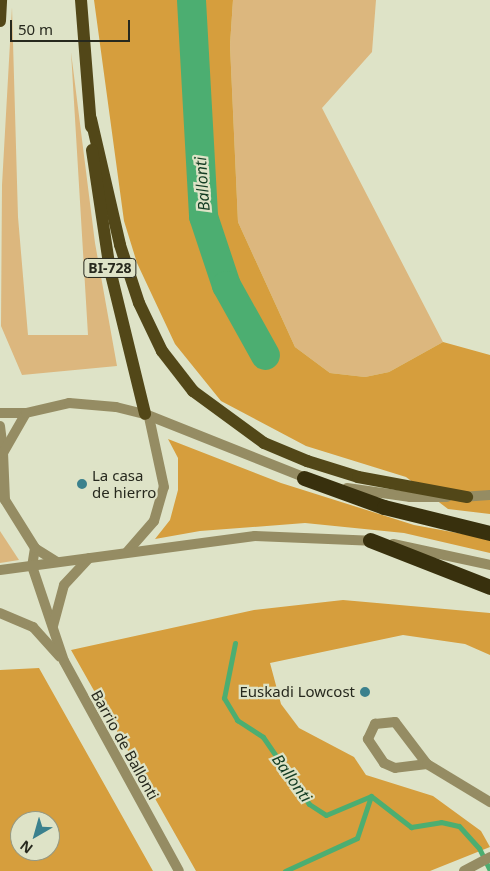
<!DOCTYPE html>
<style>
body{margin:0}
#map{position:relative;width:490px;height:871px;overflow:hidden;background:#dee3c7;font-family:"Noto Sans",sans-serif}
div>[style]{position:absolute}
.green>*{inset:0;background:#dcb77e}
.forest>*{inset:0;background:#d69e3d}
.stream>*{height:5px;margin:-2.5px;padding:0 2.5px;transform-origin:2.5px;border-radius:2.5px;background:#4cae71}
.river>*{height:29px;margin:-14.5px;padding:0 14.5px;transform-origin:14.5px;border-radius:14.5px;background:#4cae71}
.minor>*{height:10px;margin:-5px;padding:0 5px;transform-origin:5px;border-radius:5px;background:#958c63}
.tertiary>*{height:10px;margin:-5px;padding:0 5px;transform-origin:5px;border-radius:5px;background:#958c63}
.primary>*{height:12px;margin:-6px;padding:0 6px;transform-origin:6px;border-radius:6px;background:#524718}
.motorway>*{height:15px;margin:-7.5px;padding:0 7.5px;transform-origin:7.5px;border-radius:7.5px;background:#38300d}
.dots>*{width:14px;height:14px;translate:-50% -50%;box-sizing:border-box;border:2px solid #dee3c7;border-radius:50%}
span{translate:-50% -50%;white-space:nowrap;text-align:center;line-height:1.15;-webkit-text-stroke:4.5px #dee3c7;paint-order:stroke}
.shield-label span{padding:1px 4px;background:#dee3c7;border:1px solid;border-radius:4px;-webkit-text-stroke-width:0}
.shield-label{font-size:14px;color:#27291e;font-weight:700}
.poi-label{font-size:15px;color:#27291e}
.left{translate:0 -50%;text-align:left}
.right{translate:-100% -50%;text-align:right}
.street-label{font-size:15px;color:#27291e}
.water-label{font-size:16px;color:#143d24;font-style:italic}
.north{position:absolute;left:10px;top:811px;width:50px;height:50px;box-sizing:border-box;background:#dee3c7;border:1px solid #959983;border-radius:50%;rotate:218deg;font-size:14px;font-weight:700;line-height:20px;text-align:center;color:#27291e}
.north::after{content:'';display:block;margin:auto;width:18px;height:22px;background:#3b818d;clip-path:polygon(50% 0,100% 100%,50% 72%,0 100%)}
.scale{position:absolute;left:10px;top:20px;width:120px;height:22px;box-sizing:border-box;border:2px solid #27291e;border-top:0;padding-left:6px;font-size:15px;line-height:18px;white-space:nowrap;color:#27291e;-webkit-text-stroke:4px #dee3c7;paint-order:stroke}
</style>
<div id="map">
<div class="green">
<div style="clip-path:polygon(233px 0,376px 0,372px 52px,322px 108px,443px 342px,389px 372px,365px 377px,330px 373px,295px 347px,238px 222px,230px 45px)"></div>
<div style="clip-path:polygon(12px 7px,18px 217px,28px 335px,88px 335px,71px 52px,95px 243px,117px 366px,22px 375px,1px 326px,2px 185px)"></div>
<div style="clip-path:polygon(0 531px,19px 560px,0 563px)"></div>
</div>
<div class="forest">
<div style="clip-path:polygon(94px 0,233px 0,230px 45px,238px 222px,295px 347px,330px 373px,365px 377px,389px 372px,443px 342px,490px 355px,490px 514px,448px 509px,406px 477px,306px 446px,221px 401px,175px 344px,137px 263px,124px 221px)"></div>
<div style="clip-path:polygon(168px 439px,281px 483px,414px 525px,490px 539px,490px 553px,404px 533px,305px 523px,200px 531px,155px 539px,170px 520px,178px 490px,178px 458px)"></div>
<div style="clip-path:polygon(343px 600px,490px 613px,490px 655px,465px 644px,403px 635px,270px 663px,281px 704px,299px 728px,354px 757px,366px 775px,433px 796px,481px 831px,490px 847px,430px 871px,196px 871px,71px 650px,254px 610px)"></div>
<div style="clip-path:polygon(evenodd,39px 668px,153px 871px,0 871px,0 670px,39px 668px,20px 821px,50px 821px,50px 851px,20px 851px,20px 821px)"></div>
</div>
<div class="stream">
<div style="left:235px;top:643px;width:56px;rotate:101.3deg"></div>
<div style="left:224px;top:698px;width:26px;rotate:59deg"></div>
<div style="left:237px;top:720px;width:31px;rotate:33deg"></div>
<div style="left:263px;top:737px;width:81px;rotate:55.5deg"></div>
<div style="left:309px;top:804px;width:20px;rotate:33deg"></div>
<div style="left:326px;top:815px;width:49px;rotate:-22.9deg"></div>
<div style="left:371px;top:796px;width:51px;rotate:37.8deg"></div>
<div style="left:411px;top:827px;width:30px;rotate:-9deg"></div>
<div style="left:441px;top:822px;width:18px;rotate:13deg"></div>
<div style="left:459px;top:826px;width:30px;rotate:48deg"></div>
<div style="left:479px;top:848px;width:25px;rotate:64deg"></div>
<div style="left:285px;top:871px;width:79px;rotate:-24.6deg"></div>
<div style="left:357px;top:838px;width:44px;rotate:-71.6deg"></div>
</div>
<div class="river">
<div style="left:191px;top:0;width:216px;rotate:86.8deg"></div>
<div style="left:203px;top:216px;width:73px;rotate:71.6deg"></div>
<div style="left:226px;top:285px;width:80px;rotate:60.9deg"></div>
</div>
<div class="minor">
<div style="left:35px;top:548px;width:18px;rotate:99deg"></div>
<div style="left:32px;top:566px;width:100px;rotate:71.4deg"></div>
<div style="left:64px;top:661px;width:239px;rotate:61.3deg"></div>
<div style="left:0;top:613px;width:36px;rotate:23deg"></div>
<div style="left:33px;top:627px;width:40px;rotate:48deg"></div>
<div style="left:53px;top:626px;width:42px;rotate:-75deg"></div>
<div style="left:64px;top:585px;width:37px;rotate:-47deg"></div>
<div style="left:427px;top:764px;width:32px;rotate:173deg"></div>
<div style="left:395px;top:768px;width:12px;rotate:-156deg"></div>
<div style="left:384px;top:763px;width:29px;rotate:-124deg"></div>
<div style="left:368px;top:739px;width:17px;rotate:-65deg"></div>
<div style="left:375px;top:724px;width:20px;rotate:-6deg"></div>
<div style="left:395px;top:722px;width:53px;rotate:52.7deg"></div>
<div style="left:427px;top:764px;width:74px;rotate:31.1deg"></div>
<div style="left:464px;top:871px;width:30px;rotate:-28deg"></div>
</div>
<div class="tertiary">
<div style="left:0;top:413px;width:26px"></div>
<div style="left:0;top:426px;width:26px;rotate:83deg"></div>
<div style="left:347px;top:488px;width:64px;rotate:8.1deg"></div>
<div style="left:410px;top:497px;width:37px"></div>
<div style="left:461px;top:497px;width:29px;rotate:-4deg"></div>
<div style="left:393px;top:544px;width:99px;rotate:12.2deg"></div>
<div style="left:127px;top:552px;width:41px;rotate:-48.9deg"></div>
<div style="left:154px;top:521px;width:35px;rotate:-74deg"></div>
<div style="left:164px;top:487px;width:72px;rotate:-102.1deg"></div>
<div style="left:57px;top:562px;width:26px;rotate:-148deg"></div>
<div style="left:35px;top:548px;width:57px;rotate:-122deg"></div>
<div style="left:5px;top:500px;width:47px;rotate:-92.4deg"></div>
<div style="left:3px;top:453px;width:46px;rotate:-60.1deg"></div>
<div style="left:26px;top:413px;width:44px;rotate:-13.1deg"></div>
<div style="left:69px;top:403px;width:47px;rotate:4.9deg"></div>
<div style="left:116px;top:407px;width:30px;rotate:14deg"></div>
<div style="left:145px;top:414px;width:175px;rotate:21.7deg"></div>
<div style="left:0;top:570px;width:257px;rotate:-7.6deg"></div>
<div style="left:255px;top:536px;width:122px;rotate:2.3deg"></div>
</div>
<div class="primary">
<div style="left:81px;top:0;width:127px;rotate:85.5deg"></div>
<div style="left:0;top:21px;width:21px;rotate:-87deg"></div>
<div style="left:91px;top:119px;width:129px;rotate:77deg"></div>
<div style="left:120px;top:245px;width:61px;rotate:71.9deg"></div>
<div style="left:139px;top:303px;width:53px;rotate:64.4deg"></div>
<div style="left:162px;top:351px;width:51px;rotate:52.2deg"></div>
<div style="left:193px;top:391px;width:88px;rotate:36.2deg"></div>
<div style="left:264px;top:443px;width:47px;rotate:22.7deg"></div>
<div style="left:307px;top:461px;width:53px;rotate:17.4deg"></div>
<div style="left:358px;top:477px;width:111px;rotate:10.4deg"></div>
<div style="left:92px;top:150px;width:121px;rotate:81.5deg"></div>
<div style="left:110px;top:270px;width:148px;rotate:76.3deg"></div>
</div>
<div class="motorway">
<div style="left:304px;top:478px;width:85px;rotate:19.9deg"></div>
<div style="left:384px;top:507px;width:109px;rotate:13.8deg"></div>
<div style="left:370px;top:540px;width:129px;rotate:21.4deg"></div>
</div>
<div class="dots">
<div style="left:82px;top:484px;background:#3b818d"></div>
<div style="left:365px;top:692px;background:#3b818d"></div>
</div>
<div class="shield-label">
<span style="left:110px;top:268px">BI-728</span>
</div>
<div class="poi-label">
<span class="left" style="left:92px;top:484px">La casa<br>de hierro</span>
<span class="right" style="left:355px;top:692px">Euskadi Lowcost</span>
</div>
<div class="street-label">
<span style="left:125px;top:745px;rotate:61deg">Barrio de Ballonti</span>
</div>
<div class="water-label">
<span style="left:202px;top:184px;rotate:-94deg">Ballonti</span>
<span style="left:292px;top:778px;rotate:54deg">Ballonti</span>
</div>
<div class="north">N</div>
<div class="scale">50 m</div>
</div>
